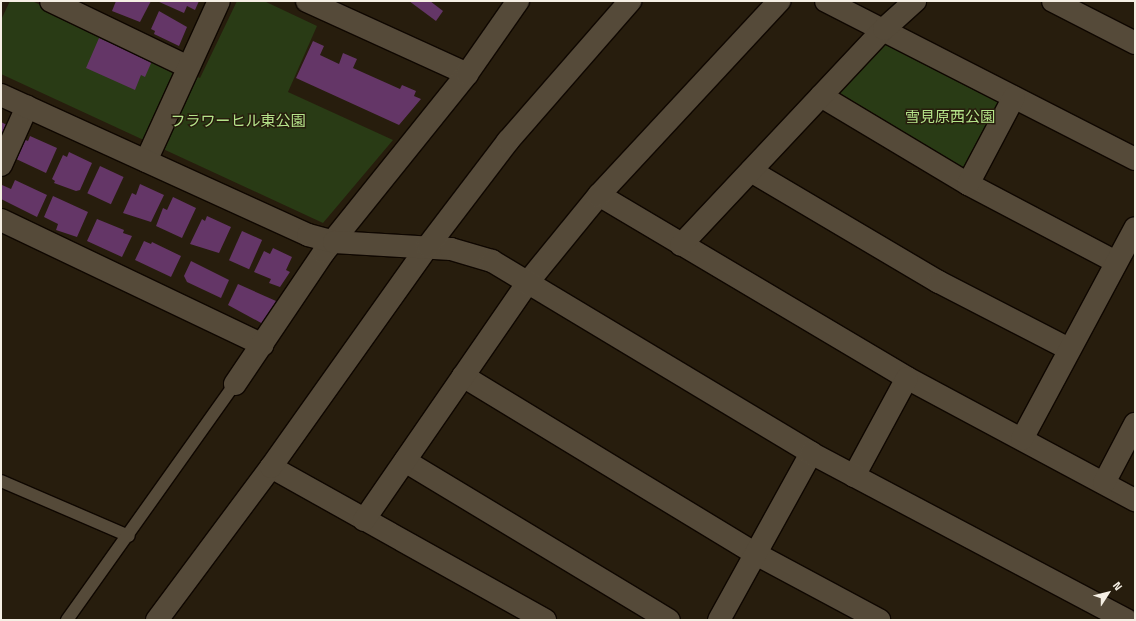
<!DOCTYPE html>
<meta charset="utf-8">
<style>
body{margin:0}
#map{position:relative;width:1136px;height:621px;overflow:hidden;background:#271d0d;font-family:"Titillium Web","Noto Sans JP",sans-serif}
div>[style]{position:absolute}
.green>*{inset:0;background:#293b15}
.building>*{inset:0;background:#643667;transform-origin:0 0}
.roads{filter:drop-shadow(1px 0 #0f0700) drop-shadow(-1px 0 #0f0700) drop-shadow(0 1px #0f0700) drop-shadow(0 -1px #0f0700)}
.lane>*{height:12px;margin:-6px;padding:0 6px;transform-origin:6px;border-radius:6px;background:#554a39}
.street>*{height:22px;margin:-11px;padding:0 11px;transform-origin:11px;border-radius:11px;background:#554a39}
.secondary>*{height:22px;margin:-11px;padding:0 11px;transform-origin:11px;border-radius:11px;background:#554a39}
span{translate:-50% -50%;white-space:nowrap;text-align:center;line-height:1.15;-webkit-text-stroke:3px #271d0d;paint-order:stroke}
.park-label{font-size:15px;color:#b5e48a}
.frame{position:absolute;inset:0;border:2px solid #f5efe4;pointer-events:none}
.north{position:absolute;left:1088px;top:573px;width:40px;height:40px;-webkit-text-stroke:3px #271d0d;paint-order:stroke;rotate:54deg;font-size:11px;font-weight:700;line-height:16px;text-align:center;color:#f5efe4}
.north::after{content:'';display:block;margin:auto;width:14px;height:18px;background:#f5efe4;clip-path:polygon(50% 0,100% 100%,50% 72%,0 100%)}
</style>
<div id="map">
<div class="green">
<div style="clip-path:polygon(10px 1px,32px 1px,200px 78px,237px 1px,264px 1px,317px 26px,288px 92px,393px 140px,323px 223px,1px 74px,1px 20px)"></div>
<div style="clip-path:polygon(880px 44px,890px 44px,999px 97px,1003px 107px,962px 171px,840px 99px,839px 90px)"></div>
</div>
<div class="building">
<div style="clip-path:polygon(116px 1px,151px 1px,140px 22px,112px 11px)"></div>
<div style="clip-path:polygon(157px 1px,199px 1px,195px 10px,187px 6px,184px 13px)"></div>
<div style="clip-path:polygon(409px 1px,430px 1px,443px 11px,436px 21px)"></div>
<div style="clip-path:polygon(159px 11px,187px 27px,179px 46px,154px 34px,155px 31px,151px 29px)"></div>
<div style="clip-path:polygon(99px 38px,152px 61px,145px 77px,141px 75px,135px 90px,86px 68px)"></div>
<div style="clip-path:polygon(313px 41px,324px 46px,320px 55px,339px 64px,343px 53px,357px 59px,353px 68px,400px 89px,402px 85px,416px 91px,414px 96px,421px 99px,399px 125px,296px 78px)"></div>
<div style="clip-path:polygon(1px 122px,9px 126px,1px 143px)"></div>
<div style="clip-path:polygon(30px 136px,57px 148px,46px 173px,14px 158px,23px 139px,28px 141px)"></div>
<div style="clip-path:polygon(69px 152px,92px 163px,80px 190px,76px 191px,54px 183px,55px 181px,52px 179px,63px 155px,67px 157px)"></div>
<div style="left:100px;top:166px;width:26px;height:30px;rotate:25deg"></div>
<div style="clip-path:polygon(15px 180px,47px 195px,37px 217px,1px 199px,2px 185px,11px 189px)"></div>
<div style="clip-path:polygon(140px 184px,164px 195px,151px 222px,123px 213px,132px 193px,136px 195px)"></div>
<div style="clip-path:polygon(53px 196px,88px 212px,77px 237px,56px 230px,58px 224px,44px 217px)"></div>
<div style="clip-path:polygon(173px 197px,196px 208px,182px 238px,156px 226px,163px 208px,167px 210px)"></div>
<div style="clip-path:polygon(207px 216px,231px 227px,219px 253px,190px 244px,202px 219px,205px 221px)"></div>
<div style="clip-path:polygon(97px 219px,124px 230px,123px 233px,132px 236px,122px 257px,87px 241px)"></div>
<div style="left:242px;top:231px;width:22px;height:32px;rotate:24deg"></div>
<div style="clip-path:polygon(144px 241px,151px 244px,152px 242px,181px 256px,171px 277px,135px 260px)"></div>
<div style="clip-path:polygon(273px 248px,292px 257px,286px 270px,290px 272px,280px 287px,269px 283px,271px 279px,254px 272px,264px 251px,270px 254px)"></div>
<div style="clip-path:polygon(191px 261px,229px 280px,221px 298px,187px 282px,184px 276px)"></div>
<div style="clip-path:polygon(238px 284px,276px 301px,267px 322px,263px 324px,228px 305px)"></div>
</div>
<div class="roads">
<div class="lane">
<div style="left:1px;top:481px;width:139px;rotate:23.3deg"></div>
<div style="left:67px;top:620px;width:290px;rotate:-54.6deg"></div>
</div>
<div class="street">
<div style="left:51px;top:1px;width:152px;rotate:25.7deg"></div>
<div style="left:307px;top:1px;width:176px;rotate:24.5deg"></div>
<div style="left:826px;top:1px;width:347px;rotate:27.1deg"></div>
<div style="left:1053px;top:1px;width:92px;rotate:27.1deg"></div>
<div style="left:821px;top:96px;width:171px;rotate:30.9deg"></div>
<div style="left:968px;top:184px;width:167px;rotate:27.8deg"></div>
<div style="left:146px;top:161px;width:176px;rotate:-65.5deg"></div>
<div style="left:1px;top:165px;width:64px;rotate:-65.9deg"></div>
<div style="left:751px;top:171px;width:218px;rotate:30.6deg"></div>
<div style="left:939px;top:282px;width:146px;rotate:27.3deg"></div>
<div style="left:968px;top:184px;width:98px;rotate:-62.1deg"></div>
<div style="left:599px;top:195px;width:358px;rotate:30.7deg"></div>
<div style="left:907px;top:378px;width:259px;rotate:28.2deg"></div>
<div style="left:1px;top:220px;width:290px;rotate:25.5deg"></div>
<div style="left:681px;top:245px;width:296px;rotate:-46.8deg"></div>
<div style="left:884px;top:29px;width:42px;rotate:-42.1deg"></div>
<div style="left:463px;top:376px;width:343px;rotate:31.3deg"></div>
<div style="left:756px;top:554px;width:140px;rotate:28.2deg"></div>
<div style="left:235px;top:384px;width:159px;rotate:-56deg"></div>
<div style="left:324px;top:252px;width:228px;rotate:-51.2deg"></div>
<div style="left:467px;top:74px;width:89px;rotate:-55.1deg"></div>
<div style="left:1022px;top:439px;width:239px;rotate:-61.8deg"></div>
<div style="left:405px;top:461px;width:308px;rotate:31.1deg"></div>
<div style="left:271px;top:467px;width:314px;rotate:29.2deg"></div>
<div style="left:854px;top:476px;width:111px;rotate:-61.6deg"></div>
<div style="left:1104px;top:483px;width:67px;rotate:-62.3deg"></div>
<div style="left:364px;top:520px;width:289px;rotate:-55.4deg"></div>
<div style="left:528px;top:282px;width:112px;rotate:-50.8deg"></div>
<div style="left:599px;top:195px;width:265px;rotate:-47.1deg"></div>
<div style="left:157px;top:620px;width:191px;rotate:-53.3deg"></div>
<div style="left:271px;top:467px;width:271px;rotate:-54.6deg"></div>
<div style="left:719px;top:620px;width:191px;rotate:-61.1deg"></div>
</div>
<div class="secondary">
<div style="left:1px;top:95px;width:337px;rotate:24.5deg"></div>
<div style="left:308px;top:235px;width:27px;rotate:15deg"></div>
<div style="left:334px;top:242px;width:117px;rotate:3.4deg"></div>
<div style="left:451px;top:249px;width:43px;rotate:16.3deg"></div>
<div style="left:492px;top:261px;width:372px;rotate:31deg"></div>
<div style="left:811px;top:453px;width:357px;rotate:27.9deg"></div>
<div style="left:428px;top:246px;width:132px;rotate:-52.7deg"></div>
<div style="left:508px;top:141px;width:186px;rotate:-48.9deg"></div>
</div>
</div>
<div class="park-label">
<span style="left:950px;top:117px">雪見原西公園</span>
<span style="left:238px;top:121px">フラワーヒル東公園</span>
</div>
<div class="frame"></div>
<div class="north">N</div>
</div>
